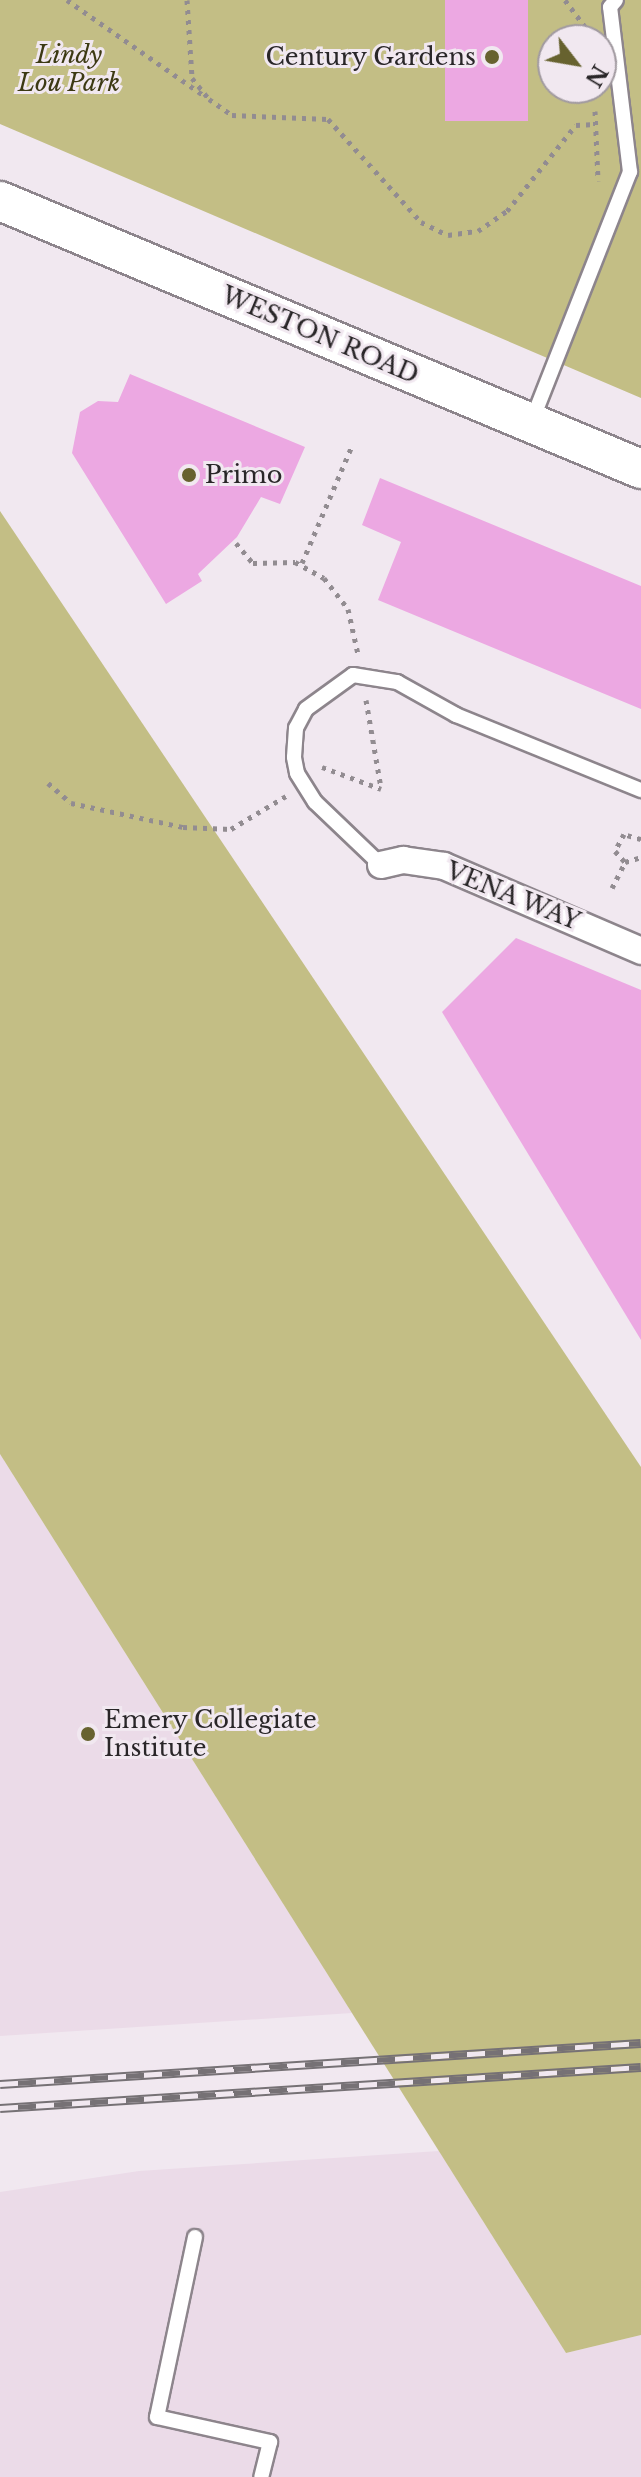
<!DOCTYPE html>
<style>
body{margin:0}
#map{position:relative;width:641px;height:2477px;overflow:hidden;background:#f1e8f0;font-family:"Libre Baskerville",serif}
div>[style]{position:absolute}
.built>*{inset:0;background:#ebdbe8}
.green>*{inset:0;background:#c3be85}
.building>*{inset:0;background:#eca8e2;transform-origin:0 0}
.path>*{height:5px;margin-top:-2.5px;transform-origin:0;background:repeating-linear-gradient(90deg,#928c91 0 4px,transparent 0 10px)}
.roads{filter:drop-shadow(2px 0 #8d858c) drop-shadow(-2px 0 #8d858c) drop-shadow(0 2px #8d858c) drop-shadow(0 -2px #8d858c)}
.service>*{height:14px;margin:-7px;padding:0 7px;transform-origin:7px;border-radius:7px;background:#fff}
.minor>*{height:26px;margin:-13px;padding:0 13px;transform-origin:13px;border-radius:13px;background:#fff}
.secondary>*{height:38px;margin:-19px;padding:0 19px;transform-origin:19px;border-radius:19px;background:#fff}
.rail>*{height:9px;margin-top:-4.5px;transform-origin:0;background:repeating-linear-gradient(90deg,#f1e8f0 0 18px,#767175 0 36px);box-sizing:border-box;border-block:2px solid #767175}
.dots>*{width:22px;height:22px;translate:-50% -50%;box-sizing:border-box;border:4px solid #f1e8f0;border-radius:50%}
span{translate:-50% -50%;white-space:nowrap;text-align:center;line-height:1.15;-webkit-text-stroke:6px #f1e8f0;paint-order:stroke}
.park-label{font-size:24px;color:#3c3913;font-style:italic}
.poi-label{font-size:24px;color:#292628}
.right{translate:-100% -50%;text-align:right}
.left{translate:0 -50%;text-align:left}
.street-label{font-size:24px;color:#292628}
.north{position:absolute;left:537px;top:24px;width:80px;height:80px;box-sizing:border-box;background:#f1e8f0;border:2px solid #a19aa0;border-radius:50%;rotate:121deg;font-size:22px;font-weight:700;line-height:32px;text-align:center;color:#292628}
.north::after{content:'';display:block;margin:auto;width:28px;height:36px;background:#67622f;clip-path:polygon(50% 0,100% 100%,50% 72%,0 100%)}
</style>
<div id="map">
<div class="built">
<div style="clip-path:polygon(0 1454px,352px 2013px,0 2036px)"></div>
<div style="clip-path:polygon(439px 2151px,566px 2353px,641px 2335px,641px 2477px,0 2477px,0 2192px,139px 2171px)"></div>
</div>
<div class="green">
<div style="clip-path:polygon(evenodd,0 0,641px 0,641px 398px,0 124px,0 0,553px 40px,601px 40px,601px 88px,553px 88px,553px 40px)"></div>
<div style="clip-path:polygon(0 511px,641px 1467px,641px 2335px,566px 2353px,0 1454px)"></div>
</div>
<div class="building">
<div style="left:445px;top:0;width:83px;height:121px"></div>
<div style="clip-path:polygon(130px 374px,305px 447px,280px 504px,261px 497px,237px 537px,198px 574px,202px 581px,166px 604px,72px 453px,80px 412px,98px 401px,118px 402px)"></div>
<div style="clip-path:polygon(380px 478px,641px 586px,641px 709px,378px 600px,401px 542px,362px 525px)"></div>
<div style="clip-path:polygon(516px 938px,641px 990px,641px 1340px,442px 1012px)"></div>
</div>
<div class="path">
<div style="left:67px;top:0;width:166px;rotate:34.9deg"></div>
<div style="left:187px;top:0;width:78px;rotate:86.3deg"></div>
<div style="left:192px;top:78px;width:27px;rotate:51deg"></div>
<div style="left:209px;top:99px;width:28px;rotate:35deg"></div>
<div style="left:232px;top:115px;width:96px;rotate:2.4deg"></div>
<div style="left:328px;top:119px;width:139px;rotate:47.9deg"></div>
<div style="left:421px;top:222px;width:30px;rotate:26deg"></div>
<div style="left:448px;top:235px;width:30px;rotate:-8deg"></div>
<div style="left:478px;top:231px;width:35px;rotate:-35deg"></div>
<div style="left:507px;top:211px;width:110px;rotate:-51.3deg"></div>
<div style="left:576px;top:125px;width:20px;rotate:-3deg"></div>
<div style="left:565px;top:0;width:39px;rotate:53deg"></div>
<div style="left:595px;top:111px;width:70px;rotate:87.5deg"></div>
<div style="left:236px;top:543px;width:26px;rotate:50deg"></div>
<div style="left:253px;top:563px;width:42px;rotate:-1.4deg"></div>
<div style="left:295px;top:562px;width:33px;rotate:29deg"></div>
<div style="left:324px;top:578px;width:39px;rotate:52deg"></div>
<div style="left:348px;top:609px;width:46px;rotate:77.5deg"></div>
<div style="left:302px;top:563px;width:125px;rotate:-66.9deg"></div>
<div style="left:366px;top:700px;width:89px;rotate:80.3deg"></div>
<div style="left:322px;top:767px;width:63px;rotate:20.4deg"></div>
<div style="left:48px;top:783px;width:30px;rotate:41deg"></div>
<div style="left:71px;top:803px;width:115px;rotate:12.1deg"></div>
<div style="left:183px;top:827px;width:48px;rotate:2.4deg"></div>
<div style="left:231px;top:829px;width:64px;rotate:-31deg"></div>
<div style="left:641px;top:839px;width:18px;rotate:-164deg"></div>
<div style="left:624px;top:834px;width:19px;rotate:118deg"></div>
<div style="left:615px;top:851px;width:15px;rotate:48deg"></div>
<div style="left:625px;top:862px;width:17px;rotate:-17deg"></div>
<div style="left:612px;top:888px;width:29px;rotate:-63deg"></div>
</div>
<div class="roads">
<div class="service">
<div style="left:531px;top:423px;width:270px;rotate:-68.5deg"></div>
<div style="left:630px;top:172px;width:166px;rotate:-96.9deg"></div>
<div style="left:610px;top:7px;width:9px;rotate:-49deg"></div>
<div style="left:381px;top:865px;width:91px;rotate:-136.3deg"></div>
<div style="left:315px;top:802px;width:34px;rotate:-122deg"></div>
<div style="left:297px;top:773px;width:16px;rotate:-101deg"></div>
<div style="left:294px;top:757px;width:29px;rotate:-86deg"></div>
<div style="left:296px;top:728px;width:21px;rotate:-62deg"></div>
<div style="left:306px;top:709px;width:58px;rotate:-35.9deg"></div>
<div style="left:353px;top:675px;width:45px;rotate:9deg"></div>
<div style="left:397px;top:682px;width:68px;rotate:29.2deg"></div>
<div style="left:456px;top:715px;width:200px;rotate:22.1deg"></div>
<div style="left:195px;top:2237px;width:184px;rotate:101.9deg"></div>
<div style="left:157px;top:2417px;width:116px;rotate:12.5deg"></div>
<div style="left:270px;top:2442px;width:36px;rotate:104deg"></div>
</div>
<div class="minor">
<div style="left:381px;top:865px;width:23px;rotate:-13deg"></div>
<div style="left:403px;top:860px;width:41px;rotate:8.3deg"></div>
<div style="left:444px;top:866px;width:215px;rotate:23.3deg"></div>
</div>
<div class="secondary">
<div style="left:0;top:201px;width:695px;rotate:22.69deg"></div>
</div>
</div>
<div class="rail">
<div style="left:0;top:2084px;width:642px;rotate:-3.66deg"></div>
<div style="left:0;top:2108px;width:642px;rotate:-3.66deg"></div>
</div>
<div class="dots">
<div style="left:492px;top:57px;background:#67622f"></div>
<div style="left:189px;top:475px;background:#67622f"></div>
<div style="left:88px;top:1734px;background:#67622f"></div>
</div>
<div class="park-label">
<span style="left:69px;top:69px">Lindy<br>Lou Park</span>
</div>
<div class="poi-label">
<span class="right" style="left:476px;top:57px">Century Gardens</span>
<span class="left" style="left:205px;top:475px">Primo</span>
<span class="left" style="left:104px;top:1734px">Emery Collegiate<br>Institute</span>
</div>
<div class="street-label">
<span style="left:320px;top:335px;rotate:23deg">WESTON ROAD</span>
<span style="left:513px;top:896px;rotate:22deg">VENA WAY</span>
</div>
<div class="north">N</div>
</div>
